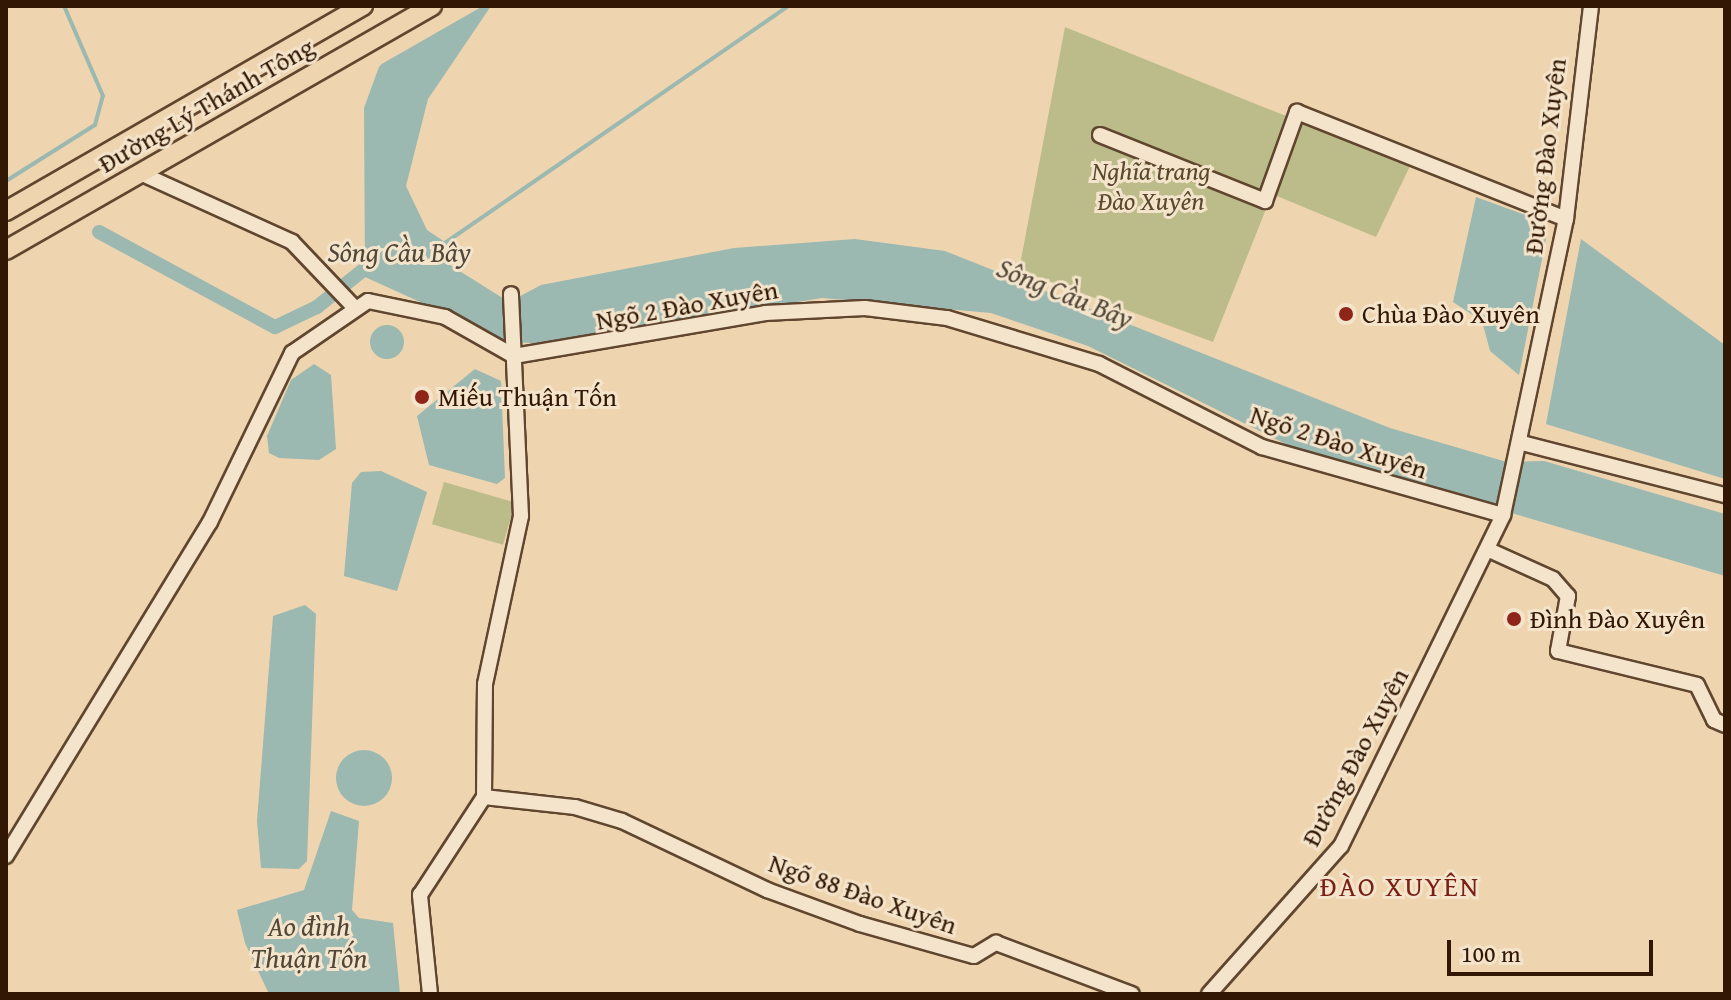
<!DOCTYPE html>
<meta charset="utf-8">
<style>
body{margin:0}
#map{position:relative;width:1731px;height:1000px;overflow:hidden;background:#eed5af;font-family:"Gentium Book Plus",serif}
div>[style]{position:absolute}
.green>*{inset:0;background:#bbbc89;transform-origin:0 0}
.water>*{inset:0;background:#9bb8b1}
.round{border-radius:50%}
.pier>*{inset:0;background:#eed5af}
.stream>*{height:4px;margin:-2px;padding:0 2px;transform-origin:2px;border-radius:2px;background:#9bb8b1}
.canal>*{height:14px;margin:-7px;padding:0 7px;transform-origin:7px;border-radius:7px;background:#9bb8b1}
.roads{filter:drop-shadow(2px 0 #60462f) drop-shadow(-2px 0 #60462f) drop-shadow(0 2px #60462f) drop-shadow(0 -2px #60462f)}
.minor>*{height:14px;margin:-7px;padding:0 7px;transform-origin:7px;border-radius:7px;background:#f4e4cb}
.major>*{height:18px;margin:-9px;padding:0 9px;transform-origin:9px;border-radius:9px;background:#eed5af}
.dots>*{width:22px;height:22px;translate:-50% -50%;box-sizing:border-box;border:4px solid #f4e4cb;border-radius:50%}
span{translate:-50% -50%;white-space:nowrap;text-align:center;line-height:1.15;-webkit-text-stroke:6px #f4e4cb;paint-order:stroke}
.street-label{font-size:26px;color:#311704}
.park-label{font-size:26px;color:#5a492c;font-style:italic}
.poi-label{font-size:26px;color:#311704}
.left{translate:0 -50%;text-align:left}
.water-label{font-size:28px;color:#514738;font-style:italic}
.neighbourhood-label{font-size:28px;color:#7a1f14;letter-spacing:2px}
.frame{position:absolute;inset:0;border:8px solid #311704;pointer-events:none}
.scale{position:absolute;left:1447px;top:940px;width:206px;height:36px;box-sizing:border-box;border:4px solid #311704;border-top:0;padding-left:10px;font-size:24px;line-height:28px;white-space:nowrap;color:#311704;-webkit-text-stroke:6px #f4e4cb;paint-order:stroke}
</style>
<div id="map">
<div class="green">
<div style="clip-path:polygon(1065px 27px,1410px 166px,1376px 237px,1272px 194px,1213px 342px,1019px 270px)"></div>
<div style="left:444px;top:482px;width:74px;height:44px;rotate:16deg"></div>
</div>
<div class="water">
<div style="clip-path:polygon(425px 6px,491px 6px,428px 99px,406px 186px,427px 230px,448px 244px,442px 260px,509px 302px,541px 285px,734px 248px,855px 239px,945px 251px,1390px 428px,1507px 462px,1544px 461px,1725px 514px,1725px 576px,1298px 450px,1088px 346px,991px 313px,822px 298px,542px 344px,506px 341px,365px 277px,364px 108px,379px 67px)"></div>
<div style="clip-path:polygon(1476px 197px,1536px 219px,1547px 234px,1519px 375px,1490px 351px,1482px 321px,1453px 302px)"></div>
<div style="clip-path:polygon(1581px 239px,1725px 345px,1725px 479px,1546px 424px)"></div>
<div class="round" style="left:370px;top:325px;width:34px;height:34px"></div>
<div style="clip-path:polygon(314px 364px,331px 375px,336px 449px,319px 460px,279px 458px,269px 453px,267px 436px,291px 380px)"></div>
<div style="clip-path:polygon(475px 369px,501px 381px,505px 478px,497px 484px,429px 465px,417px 416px)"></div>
<div style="clip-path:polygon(381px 471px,427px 492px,397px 591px,344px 576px,352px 483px,361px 472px)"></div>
<div style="clip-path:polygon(305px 605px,316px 614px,307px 861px,299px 869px,261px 868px,257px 821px,273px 616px)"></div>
<div class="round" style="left:336px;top:750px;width:56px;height:56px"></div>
<div style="clip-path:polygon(331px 811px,359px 821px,352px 910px,359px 918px,393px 923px,400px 994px,269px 994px,245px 943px,237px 910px,304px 890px)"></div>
</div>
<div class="pier">
<div style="clip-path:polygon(420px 6px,483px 6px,373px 69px,376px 64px)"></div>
</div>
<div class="stream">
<div style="left:6px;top:181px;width:105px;rotate:-32.2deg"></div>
<div style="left:95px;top:125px;width:30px;rotate:-75deg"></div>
<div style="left:103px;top:96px;width:98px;rotate:-113.4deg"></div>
<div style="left:442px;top:245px;width:421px;rotate:-34.6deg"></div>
</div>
<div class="canal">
<div style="left:99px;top:232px;width:200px;rotate:28.4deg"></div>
<div style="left:275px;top:327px;width:47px;rotate:-25.5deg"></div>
<div style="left:317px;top:307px;width:77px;rotate:-38.7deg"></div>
</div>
<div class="roads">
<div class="minor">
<div style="left:1100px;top:135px;width:178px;rotate:21.8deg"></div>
<div style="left:1265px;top:201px;width:95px;rotate:-70.2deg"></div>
<div style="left:1297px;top:112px;width:289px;rotate:21.7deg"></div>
<div style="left:140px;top:173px;width:167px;rotate:24.4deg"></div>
<div style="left:292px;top:242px;width:88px;rotate:46.4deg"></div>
<div style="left:514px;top:356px;width:255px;rotate:-9.7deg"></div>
<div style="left:765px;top:313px;width:100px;rotate:-2.9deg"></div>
<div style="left:865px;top:308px;width:83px;rotate:7deg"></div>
<div style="left:947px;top:318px;width:159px;rotate:16.8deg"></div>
<div style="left:1099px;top:364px;width:183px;rotate:27deg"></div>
<div style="left:1262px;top:447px;width:250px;rotate:15.8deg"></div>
<div style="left:1522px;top:443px;width:210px;rotate:14.4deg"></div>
<div style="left:1489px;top:550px;width:70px;rotate:24.4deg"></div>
<div style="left:1553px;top:579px;width:23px;rotate:49deg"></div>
<div style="left:1568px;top:596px;width:56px;rotate:100.3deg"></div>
<div style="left:1558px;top:651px;width:143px;rotate:13.7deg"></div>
<div style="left:1697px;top:685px;width:39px;rotate:64deg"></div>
<div style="left:1714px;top:720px;width:12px;rotate:24deg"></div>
<div style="left:484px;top:797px;width:92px;rotate:6.3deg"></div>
<div style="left:575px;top:807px;width:49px;rotate:16.6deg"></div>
<div style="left:622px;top:821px;width:161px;rotate:25.4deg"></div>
<div style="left:767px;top:890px;width:99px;rotate:20.1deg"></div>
<div style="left:860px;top:924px;width:118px;rotate:15.7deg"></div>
<div style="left:974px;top:956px;width:26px;rotate:-31deg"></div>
<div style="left:996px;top:943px;width:145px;rotate:20.6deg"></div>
<div style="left:6px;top:856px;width:391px;rotate:-58.6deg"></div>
<div style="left:210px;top:522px;width:188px;rotate:-64.1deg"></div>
<div style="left:292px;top:353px;width:92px;rotate:-34.4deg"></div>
<div style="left:368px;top:301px;width:79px;rotate:11.7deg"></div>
<div style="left:445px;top:317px;width:79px;rotate:29.5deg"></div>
<div style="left:430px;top:994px;width:100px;rotate:-95.8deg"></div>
<div style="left:420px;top:895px;width:117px;rotate:-56.9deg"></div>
<div style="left:484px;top:797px;width:113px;rotate:-89.5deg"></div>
<div style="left:485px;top:684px;width:172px;rotate:-77.9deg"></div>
<div style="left:521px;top:516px;width:222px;rotate:-92.6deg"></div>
<div style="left:1209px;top:994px;width:198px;rotate:-48.3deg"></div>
<div style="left:1341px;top:846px;width:369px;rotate:-63.9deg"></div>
<div style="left:1503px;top:515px;width:303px;rotate:-78deg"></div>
<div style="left:1566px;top:219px;width:214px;rotate:-83.3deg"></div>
</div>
<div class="major">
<div style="left:6px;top:211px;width:412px;rotate:-29.9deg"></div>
<div style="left:6px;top:250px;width:491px;rotate:-29.8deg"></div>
</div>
</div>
<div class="dots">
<div style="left:1346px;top:314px;background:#8f2418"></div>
<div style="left:422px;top:397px;background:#8f2418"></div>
<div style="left:1514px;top:619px;background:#8f2418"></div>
</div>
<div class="street-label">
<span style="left:206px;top:105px;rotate:-30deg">Đường Lý Thánh Tông</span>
<span style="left:1545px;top:156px;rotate:-83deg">Đường Đào Xuyên</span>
<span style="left:687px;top:305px;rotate:-10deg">Ngõ 2 Đào Xuyên</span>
<span style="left:1339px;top:442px;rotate:18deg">Ngõ 2 Đào Xuyên</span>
<span style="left:1355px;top:757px;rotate:-62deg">Đường Đào Xuyên</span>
<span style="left:863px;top:894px;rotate:19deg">Ngõ 88 Đào Xuyên</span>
</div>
<div class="park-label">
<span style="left:1151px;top:186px">Nghĩa trang<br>Đào Xuyên</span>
</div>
<div class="poi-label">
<span class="left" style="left:1362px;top:314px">Chùa Đào Xuyên</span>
<span class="left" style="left:438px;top:397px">Miếu Thuận Tốn</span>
<span class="left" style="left:1530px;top:619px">Đình Đào Xuyên</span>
</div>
<div class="water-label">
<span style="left:399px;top:252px">Sông Cầu Bây</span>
<span style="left:1065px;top:293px;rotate:22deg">Sông Cầu Bây</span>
<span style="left:309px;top:942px">Ao đình<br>Thuận Tốn</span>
</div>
<div class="neighbourhood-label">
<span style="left:1400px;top:886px">ĐÀO XUYÊN</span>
</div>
<div class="frame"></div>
<div class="scale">100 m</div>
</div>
